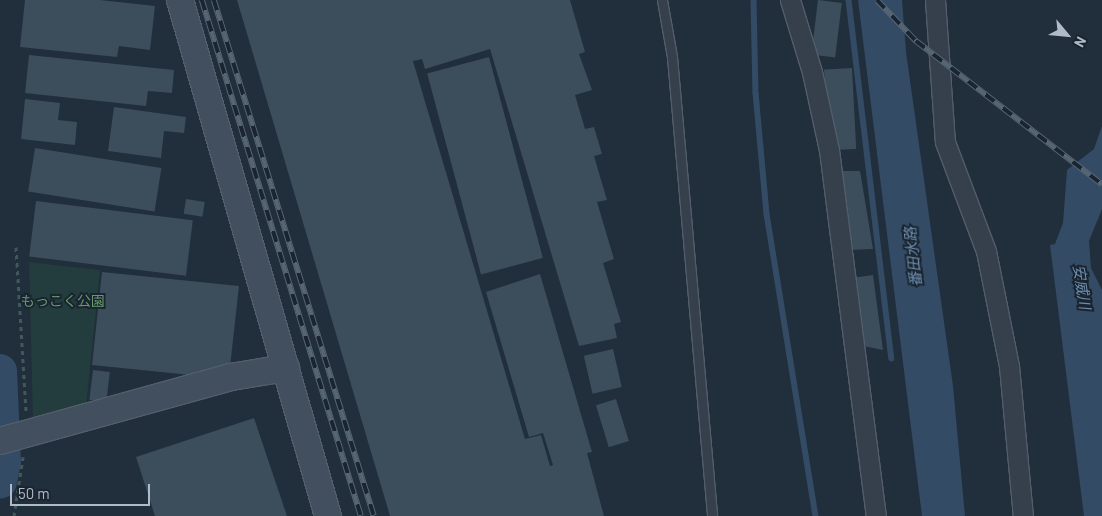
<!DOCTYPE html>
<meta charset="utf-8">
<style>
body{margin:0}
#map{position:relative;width:1102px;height:516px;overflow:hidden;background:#212e3c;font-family:Barlow,"Noto Sans JP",sans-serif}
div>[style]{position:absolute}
.green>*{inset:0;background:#233c3d}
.water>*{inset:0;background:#334b64}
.stream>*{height:5.5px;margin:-2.75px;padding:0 2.75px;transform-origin:2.75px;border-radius:2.75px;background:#334b64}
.river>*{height:34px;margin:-17px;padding:0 17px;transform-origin:17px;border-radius:17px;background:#334b64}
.building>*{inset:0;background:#3c4d5b;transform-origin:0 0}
.path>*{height:3px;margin-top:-1.5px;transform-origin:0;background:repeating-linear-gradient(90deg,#41595a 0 4px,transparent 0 8px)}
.roads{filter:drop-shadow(1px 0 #535e6a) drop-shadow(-1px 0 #535e6a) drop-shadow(0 1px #535e6a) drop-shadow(0 -1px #535e6a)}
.lane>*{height:9px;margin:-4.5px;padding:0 4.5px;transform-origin:4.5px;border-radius:4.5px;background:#35404c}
.street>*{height:19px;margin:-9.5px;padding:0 9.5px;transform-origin:9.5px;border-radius:9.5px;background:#35404c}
.secondary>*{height:26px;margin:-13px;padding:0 13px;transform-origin:13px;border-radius:13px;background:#424f5f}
.rail>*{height:5.5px;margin-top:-2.75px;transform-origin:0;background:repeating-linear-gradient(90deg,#1a2531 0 11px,#566573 0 22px);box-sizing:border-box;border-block:1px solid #566573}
span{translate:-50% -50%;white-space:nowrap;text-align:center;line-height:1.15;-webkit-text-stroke:4px #1a2531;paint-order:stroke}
.park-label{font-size:14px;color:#659a6d}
.water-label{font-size:15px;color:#6e8ead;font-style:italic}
.north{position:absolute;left:1042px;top:10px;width:50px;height:50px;-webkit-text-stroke:4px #1a2531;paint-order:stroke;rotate:118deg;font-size:14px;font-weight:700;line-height:20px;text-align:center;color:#b0bbc8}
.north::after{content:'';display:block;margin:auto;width:18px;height:22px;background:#b0bbc8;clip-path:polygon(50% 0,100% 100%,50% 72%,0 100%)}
.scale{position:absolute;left:10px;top:484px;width:140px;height:22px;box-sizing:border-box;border:2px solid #b0bbc8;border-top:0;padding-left:6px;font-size:15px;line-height:18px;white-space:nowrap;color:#b0bbc8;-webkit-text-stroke:4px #1a2531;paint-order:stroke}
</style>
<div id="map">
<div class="green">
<div style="clip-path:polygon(29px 262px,100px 270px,86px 408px,33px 421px)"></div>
</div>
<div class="water">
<div style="clip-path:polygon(858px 0,902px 0,906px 52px,953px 386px,965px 516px,922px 516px)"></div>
<div style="clip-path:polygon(1102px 126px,1102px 209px,1089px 241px,1091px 268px,1102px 290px,1102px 516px,1084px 516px,1050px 245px,1055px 244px,1063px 223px,1067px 170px,1094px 149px)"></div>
</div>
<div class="stream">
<div style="left:754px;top:0;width:93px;rotate:88.8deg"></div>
<div style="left:756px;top:93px;width:121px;rotate:84.8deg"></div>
<div style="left:767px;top:214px;width:306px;rotate:80.8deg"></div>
<div style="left:849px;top:0;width:361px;rotate:83.2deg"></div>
</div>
<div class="river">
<div style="left:0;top:371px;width:90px;rotate:87.5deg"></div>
<div style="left:4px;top:461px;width:21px;rotate:101deg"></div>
</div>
<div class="building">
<div style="clip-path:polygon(25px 0,100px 0,155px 6px,150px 50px,119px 46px,117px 57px,20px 47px)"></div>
<div style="clip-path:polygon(237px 0,570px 0,585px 52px,579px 54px,592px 90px,575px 95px,585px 129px,594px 127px,602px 154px,594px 156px,607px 200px,597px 202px,614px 259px,603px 263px,621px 322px,614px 324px,617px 338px,579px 346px,490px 49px,425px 69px,422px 59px,413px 61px,525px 439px,541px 435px,550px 466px,553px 465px,543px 433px,529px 437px,486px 292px,540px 274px,592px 452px,587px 453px,604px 516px,390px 516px)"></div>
<div style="left:818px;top:0;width:24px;height:55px;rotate:7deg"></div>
<div style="clip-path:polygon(29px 55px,174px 70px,172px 93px,148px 91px,146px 106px,25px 93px)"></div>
<div style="left:489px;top:57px;width:208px;height:64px;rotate:75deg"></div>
<div style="left:852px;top:68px;width:81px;height:28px;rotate:87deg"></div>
<div style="clip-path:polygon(25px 99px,60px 103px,58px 120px,77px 122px,75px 145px,21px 139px)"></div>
<div style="clip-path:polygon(114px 107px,186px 117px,184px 133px,164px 131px,161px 158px,108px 151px)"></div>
<div style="left:35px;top:148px;width:128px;height:44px;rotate:9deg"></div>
<div style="clip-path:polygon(841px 171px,860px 171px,873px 249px,849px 250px)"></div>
<div style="left:186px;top:199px;width:19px;height:15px;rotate:9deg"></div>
<div style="left:36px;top:201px;width:158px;height:56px;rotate:7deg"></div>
<div style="clip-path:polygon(102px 272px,239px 286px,230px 367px,210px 377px,92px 365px)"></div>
<div style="clip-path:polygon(873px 275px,883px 350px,854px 344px,845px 279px)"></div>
<div style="left:613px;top:349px;width:39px;height:30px;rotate:77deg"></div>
<div style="left:93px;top:370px;width:17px;height:30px;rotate:7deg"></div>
<div style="left:616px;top:399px;width:44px;height:21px;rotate:73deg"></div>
<div style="clip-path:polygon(254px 418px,287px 516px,155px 516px,136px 457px)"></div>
</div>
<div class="path">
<div style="left:16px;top:247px;width:165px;rotate:86.5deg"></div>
<div style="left:14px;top:516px;width:60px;rotate:-81.3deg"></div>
</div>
<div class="roads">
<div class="lane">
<div style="left:662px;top:0;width:58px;rotate:80deg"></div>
<div style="left:672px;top:57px;width:461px;rotate:85deg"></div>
</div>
<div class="street">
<div style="left:790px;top:0;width:75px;rotate:73deg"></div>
<div style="left:812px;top:72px;width:80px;rotate:77.7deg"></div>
<div style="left:829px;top:150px;width:369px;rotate:82.7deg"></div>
<div style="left:935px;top:0;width:142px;rotate:86deg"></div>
<div style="left:945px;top:142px;width:116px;rotate:69.4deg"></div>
<div style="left:986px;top:251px;width:117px;rotate:78.7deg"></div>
<div style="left:1009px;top:366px;width:151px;rotate:84.7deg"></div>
</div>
<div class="secondary">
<div style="left:180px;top:0;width:537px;rotate:74deg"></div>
<div style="left:0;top:441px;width:240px;rotate:-15.5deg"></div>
<div style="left:231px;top:377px;width:56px;rotate:-9.3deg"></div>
</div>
</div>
<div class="rail">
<div style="left:202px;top:0;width:540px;rotate:72.87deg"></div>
<div style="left:214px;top:0;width:540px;rotate:72.77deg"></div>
<div style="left:877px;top:0;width:57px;rotate:46.4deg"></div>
<div style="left:916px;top:41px;width:235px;rotate:37.6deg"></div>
</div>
<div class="park-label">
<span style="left:63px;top:301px">もっこく公園</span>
</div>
<div class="water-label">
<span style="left:913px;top:257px;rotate:-96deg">番田水路</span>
<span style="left:1082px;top:287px;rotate:81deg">安威川</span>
</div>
<div class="north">N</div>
<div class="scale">50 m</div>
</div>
